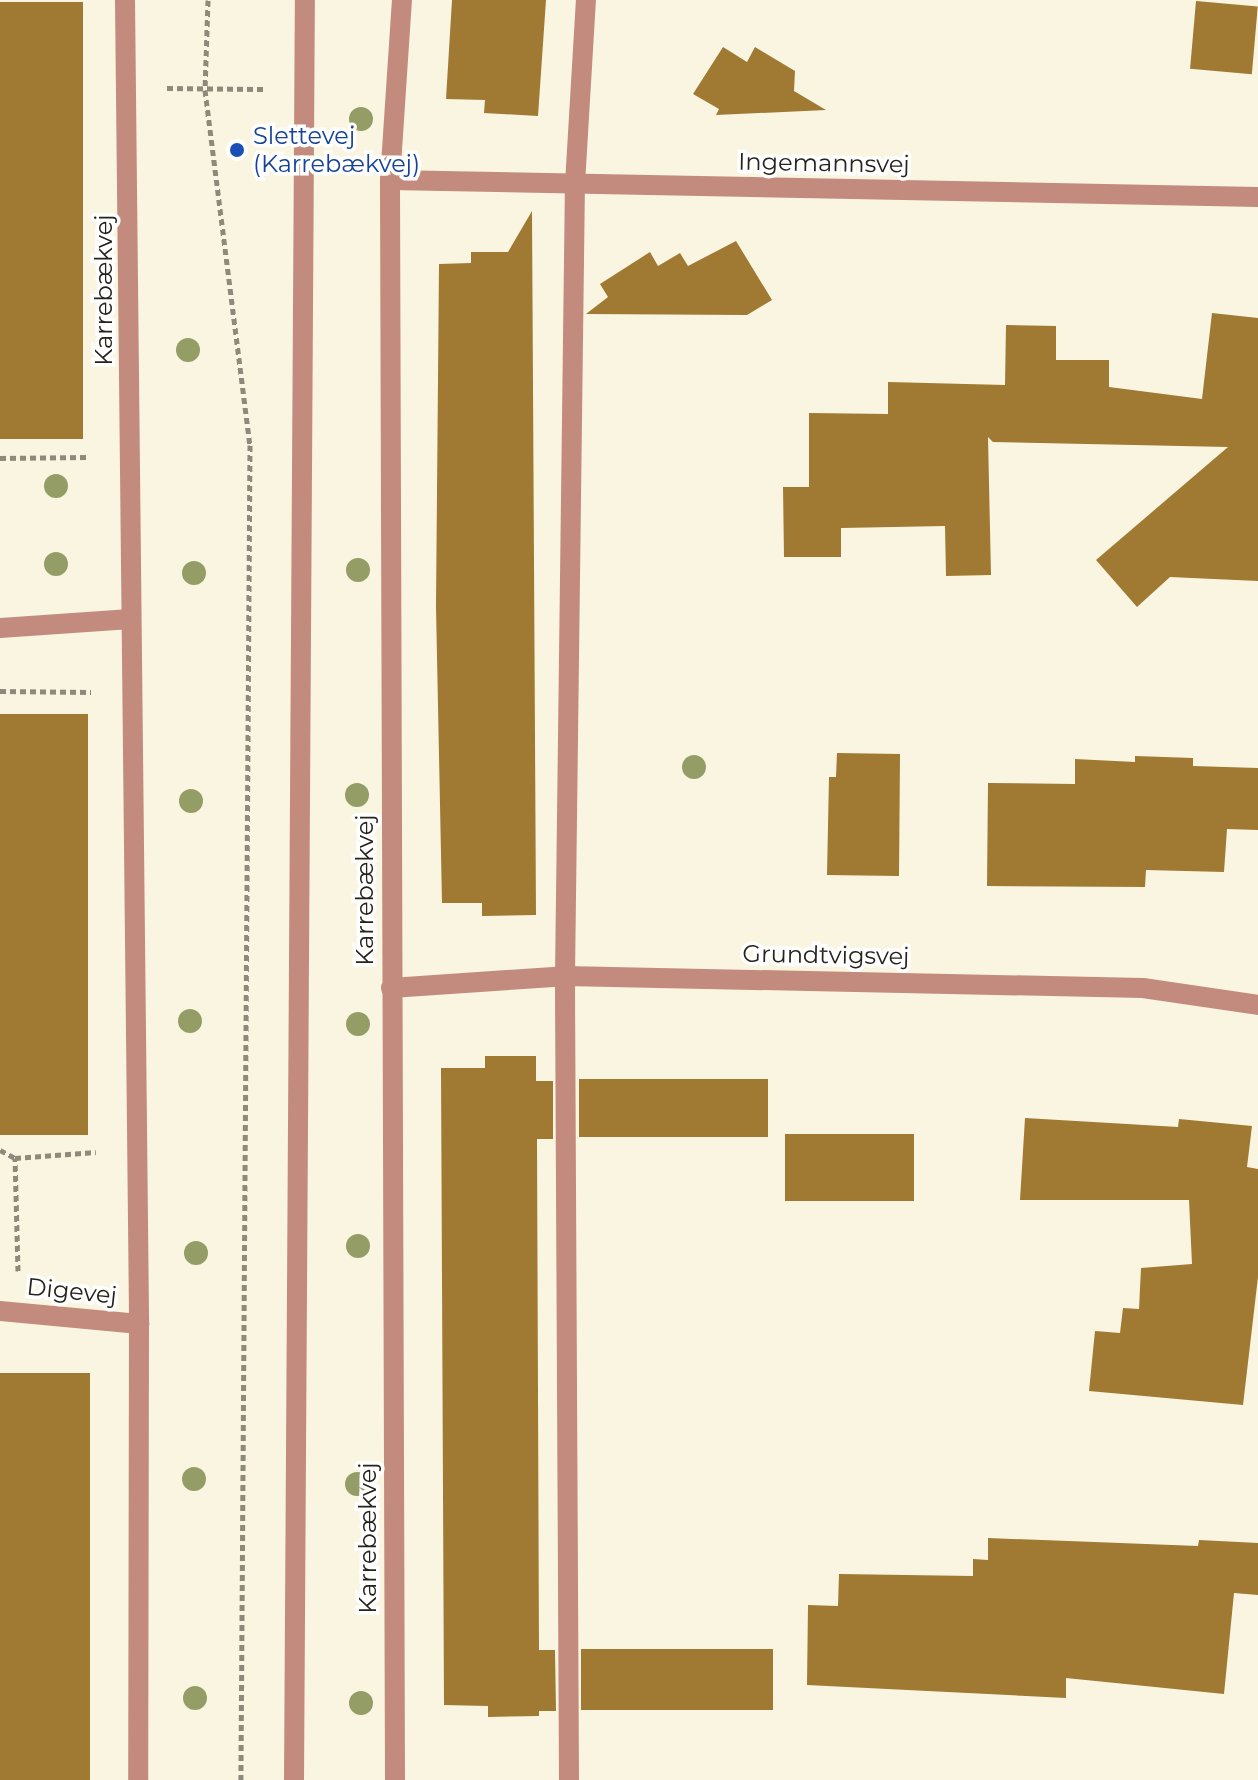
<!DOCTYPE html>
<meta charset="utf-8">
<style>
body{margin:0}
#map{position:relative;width:1258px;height:1780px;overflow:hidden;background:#f9f5e0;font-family:Montserrat,sans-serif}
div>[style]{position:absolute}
.building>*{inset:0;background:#a07933;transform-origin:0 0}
.path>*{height:5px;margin-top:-2.5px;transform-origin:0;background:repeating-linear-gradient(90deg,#8d8a7c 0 6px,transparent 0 10px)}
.minor>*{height:20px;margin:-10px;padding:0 10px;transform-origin:10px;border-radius:10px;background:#c38b7d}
.trees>*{width:24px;height:24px;margin:-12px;border-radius:50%;background:#949d65}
.dots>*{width:22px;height:22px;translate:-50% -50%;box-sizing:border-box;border:4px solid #fff;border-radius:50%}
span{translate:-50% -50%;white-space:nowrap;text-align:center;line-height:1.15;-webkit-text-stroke:7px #fff;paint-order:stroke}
.transit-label{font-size:24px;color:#164399}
.left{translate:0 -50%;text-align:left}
.street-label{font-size:24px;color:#25231c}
</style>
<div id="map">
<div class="building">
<div style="clip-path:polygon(452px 0,546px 0,538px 116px,484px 113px,485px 100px,446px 99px)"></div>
<div style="left:1196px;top:1px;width:62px;height:68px;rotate:5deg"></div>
<div style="left:0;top:2px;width:83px;height:437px"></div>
<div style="clip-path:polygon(723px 47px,747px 62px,755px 47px,795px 71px,794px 91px,826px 110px,716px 115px,719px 109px,693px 94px)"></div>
<div style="clip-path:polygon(532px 211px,536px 915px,482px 916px,482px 903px,442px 903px,436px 607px,439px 264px,471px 263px,471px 252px,508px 252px)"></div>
<div style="clip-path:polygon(736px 241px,772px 300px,747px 315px,586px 314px,608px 297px,600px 284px,650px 252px,658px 266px,680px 253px,688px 266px)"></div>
<div style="clip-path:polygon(1212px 313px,1258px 318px,1258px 581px,1170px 577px,1137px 607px,1096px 560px,1228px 447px,993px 442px,988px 437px,991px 575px,946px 576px,945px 526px,841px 528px,841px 557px,784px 557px,783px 487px,809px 487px,809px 413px,888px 414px,888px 382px,1005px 385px,1006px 325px,1056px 326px,1056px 360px,1109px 360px,1109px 387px,1202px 399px)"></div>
<div style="left:0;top:714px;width:88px;height:421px"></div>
<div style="clip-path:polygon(837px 753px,900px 754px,899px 876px,827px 875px,829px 777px,836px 777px)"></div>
<div style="clip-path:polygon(1135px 756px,1193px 758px,1193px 766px,1258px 768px,1258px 830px,1227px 829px,1224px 872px,1146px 870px,1145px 887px,987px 886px,988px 783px,1075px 784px,1075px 759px,1135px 762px)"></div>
<div style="clip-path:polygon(485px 1056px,536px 1056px,536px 1081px,553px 1081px,553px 1139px,537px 1139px,539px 1650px,555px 1650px,556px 1711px,539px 1711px,539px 1716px,488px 1717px,488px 1706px,444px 1705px,441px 1068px,485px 1068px)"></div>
<div style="left:768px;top:1079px;width:58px;height:189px;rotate:90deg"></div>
<div style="clip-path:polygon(1025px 1118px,1178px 1127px,1179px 1119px,1252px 1126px,1247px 1167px,1258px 1169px,1258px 1277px,1243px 1405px,1089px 1391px,1095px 1331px,1120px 1333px,1123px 1308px,1139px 1309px,1141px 1268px,1192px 1264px,1189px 1200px,1020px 1200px)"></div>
<div style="left:914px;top:1134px;width:67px;height:129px;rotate:90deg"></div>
<div style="left:0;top:1373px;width:90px;height:407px"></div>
<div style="clip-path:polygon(988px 1538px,1198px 1546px,1199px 1540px,1258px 1543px,1258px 1595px,1234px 1593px,1224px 1694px,1066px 1678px,1066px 1698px,807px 1685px,808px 1605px,838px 1606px,839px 1574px,973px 1576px,973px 1559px,988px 1560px)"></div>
<div style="left:773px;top:1649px;width:61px;height:192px;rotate:90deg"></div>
</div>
<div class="path">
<div style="left:208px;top:0;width:90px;rotate:91.9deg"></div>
<div style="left:205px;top:90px;width:358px;rotate:82.8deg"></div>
<div style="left:250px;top:445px;width:1335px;rotate:90.39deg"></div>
<div style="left:167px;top:88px;width:98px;rotate:0.6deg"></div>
<div style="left:0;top:458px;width:89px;rotate:-0.6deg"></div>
<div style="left:0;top:691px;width:91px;rotate:0.6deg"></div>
<div style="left:0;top:1150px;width:17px;rotate:28deg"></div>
<div style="left:18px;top:1271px;width:113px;rotate:-91.5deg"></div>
<div style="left:15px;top:1158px;width:81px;rotate:-4.2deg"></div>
</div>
<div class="minor">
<div style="left:125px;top:0;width:1324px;rotate:89.39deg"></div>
<div style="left:139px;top:1324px;width:456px;rotate:90.1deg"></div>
<div style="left:390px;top:180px;width:868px;rotate:1.12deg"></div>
<div style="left:0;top:628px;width:131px;rotate:-3.9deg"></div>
<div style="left:391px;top:988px;width:174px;rotate:-3.9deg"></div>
<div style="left:565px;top:976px;width:578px;rotate:1.19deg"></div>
<div style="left:1143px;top:988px;width:116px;rotate:8.4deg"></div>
<div style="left:0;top:1311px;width:140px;rotate:5.3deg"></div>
<div style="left:294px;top:1780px;width:1780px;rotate:-89.65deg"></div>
<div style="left:395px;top:1780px;width:1600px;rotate:-90.18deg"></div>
<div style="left:390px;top:180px;width:180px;rotate:-86.2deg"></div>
<div style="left:569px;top:1780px;width:804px;rotate:-90.29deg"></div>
<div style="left:565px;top:976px;width:792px;rotate:-89.28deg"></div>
<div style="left:575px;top:184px;width:184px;rotate:-86.6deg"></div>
</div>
<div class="trees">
<div style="left:361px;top:119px"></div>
<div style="left:188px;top:350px"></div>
<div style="left:56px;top:486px"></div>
<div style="left:56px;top:564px"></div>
<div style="left:358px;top:570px"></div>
<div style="left:194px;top:573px"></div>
<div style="left:694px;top:767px"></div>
<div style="left:357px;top:795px"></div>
<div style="left:191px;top:801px"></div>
<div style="left:190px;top:1021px"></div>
<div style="left:358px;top:1024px"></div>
<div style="left:358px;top:1246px"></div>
<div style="left:196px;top:1253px"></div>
<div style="left:194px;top:1479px"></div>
<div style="left:357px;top:1484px"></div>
<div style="left:195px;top:1698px"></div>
<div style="left:361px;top:1703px"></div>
</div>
<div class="dots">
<div style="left:237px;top:150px;background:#1a4fb4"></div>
</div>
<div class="transit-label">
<span class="left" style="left:253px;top:150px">Slettevej<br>(Karrebækvej)</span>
</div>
<div class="street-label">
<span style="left:824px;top:163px;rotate:1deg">Ingemannsvej</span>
<span style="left:104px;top:290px;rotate:-90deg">Karrebækvej</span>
<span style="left:365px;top:890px;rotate:-90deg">Karrebækvej</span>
<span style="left:826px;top:955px;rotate:1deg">Grundtvigsvej</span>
<span style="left:72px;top:1291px;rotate:6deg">Digevej</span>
<span style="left:368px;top:1538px;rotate:-90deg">Karrebækvej</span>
</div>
</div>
